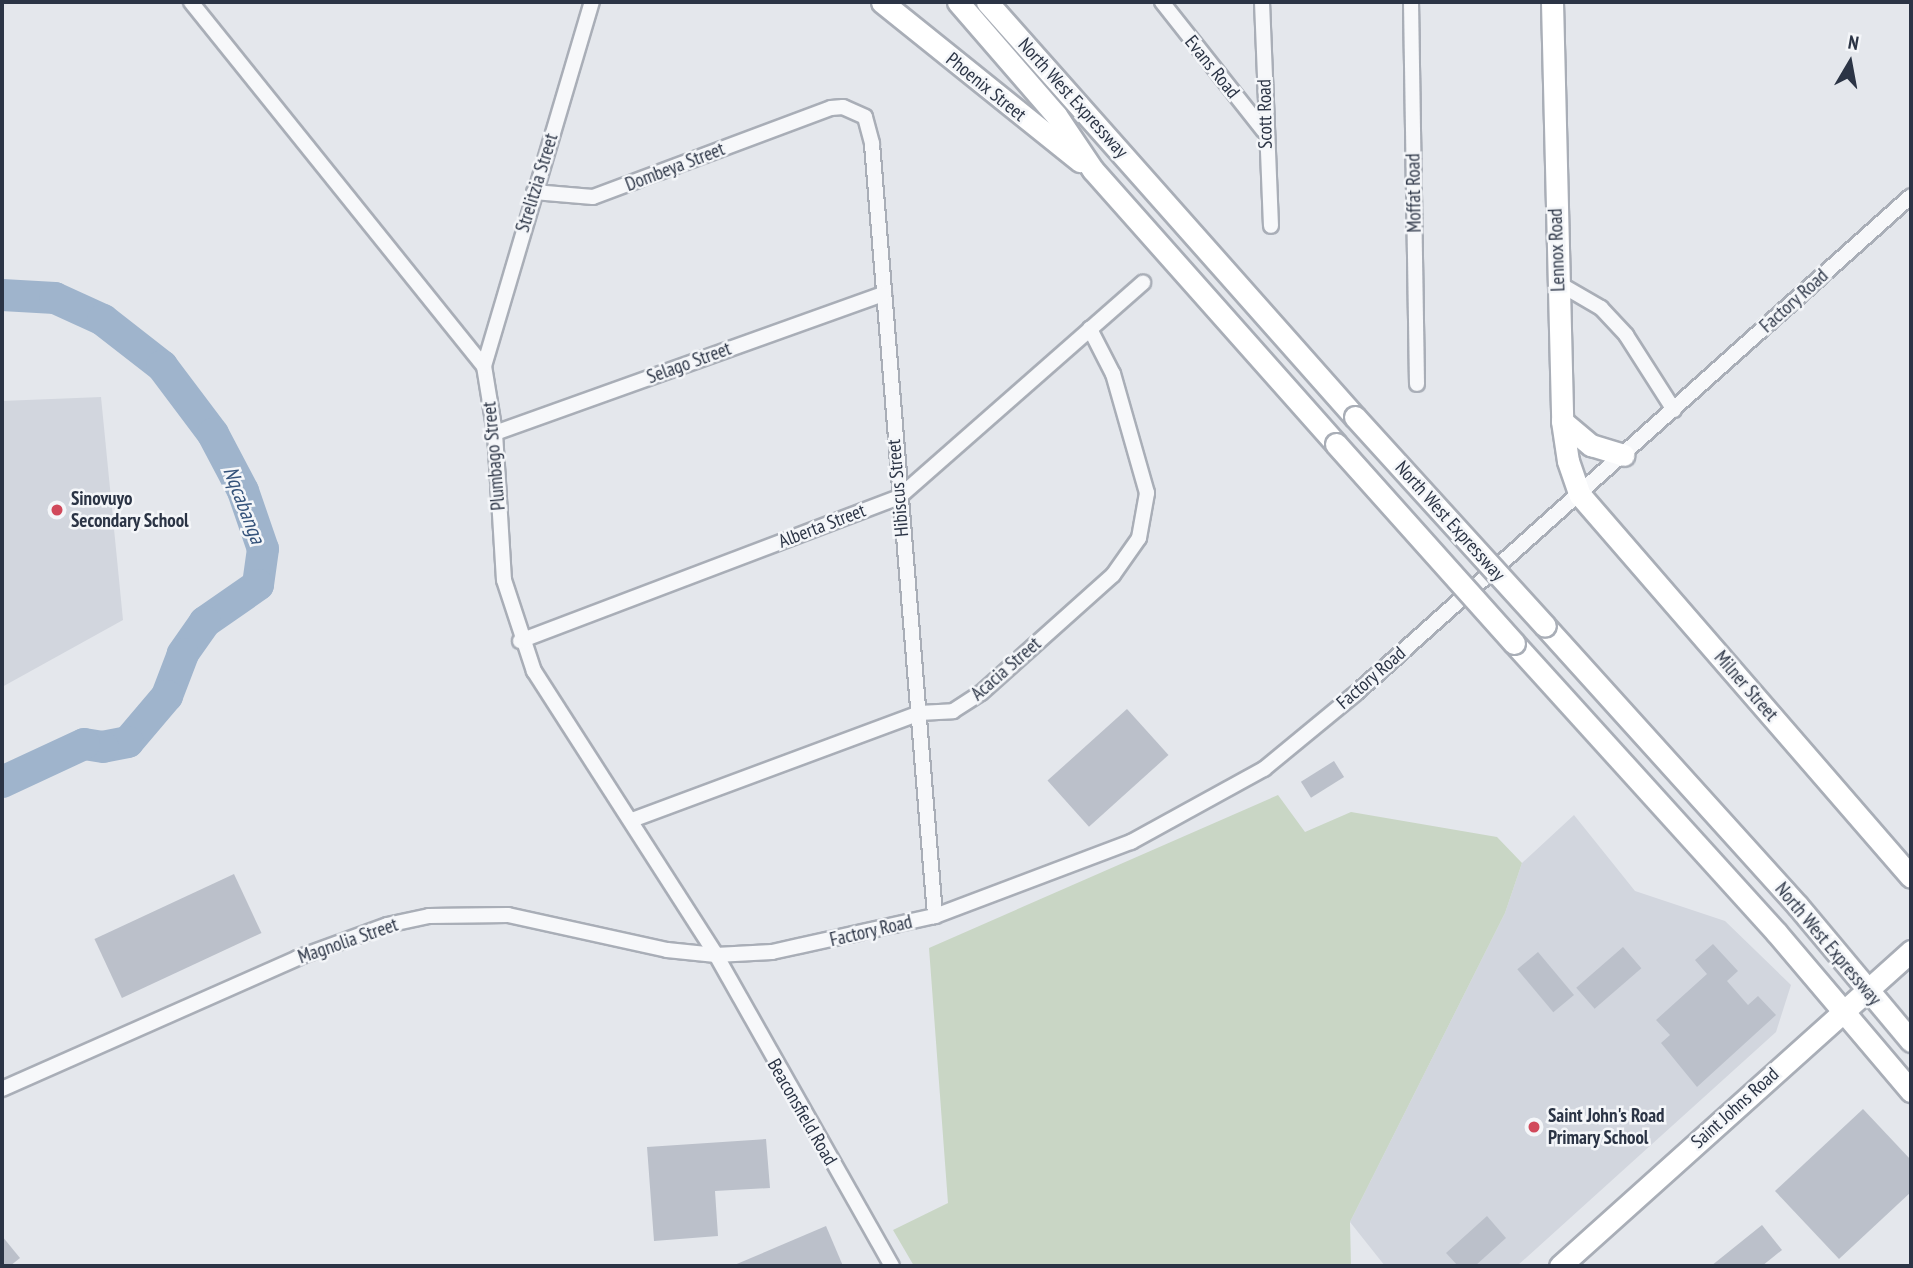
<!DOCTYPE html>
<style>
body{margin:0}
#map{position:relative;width:1913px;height:1268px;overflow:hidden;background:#e4e7ec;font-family:"PT Sans Narrow",sans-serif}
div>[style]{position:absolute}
.built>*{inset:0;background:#d2d6de}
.green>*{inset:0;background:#c9d6c5}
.river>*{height:32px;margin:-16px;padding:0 16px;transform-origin:16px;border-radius:16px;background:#9fb4cc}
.building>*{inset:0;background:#bbc0ca;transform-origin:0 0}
.roads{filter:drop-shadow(2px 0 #a9aeb7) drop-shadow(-2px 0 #a9aeb7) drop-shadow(0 2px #a9aeb7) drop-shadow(0 -2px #a9aeb7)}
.street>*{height:14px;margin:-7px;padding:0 7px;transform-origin:7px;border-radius:7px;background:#f7f8fa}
.secondary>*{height:21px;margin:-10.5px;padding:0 10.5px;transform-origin:10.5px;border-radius:10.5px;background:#fff}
.bridges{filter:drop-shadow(2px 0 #a9aeb7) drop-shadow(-2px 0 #a9aeb7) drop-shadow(0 2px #a9aeb7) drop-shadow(0 -2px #a9aeb7)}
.secondary-bridge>*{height:21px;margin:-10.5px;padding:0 10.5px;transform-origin:10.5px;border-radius:10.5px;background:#fff}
.dots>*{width:19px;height:19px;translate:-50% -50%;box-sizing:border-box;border:4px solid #f4f6f9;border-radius:50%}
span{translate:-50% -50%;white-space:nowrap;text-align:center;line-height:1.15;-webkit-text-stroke:5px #f4f6f9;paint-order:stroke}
.street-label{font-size:19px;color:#2b3445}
.poi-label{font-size:19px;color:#2b3445;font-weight:700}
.left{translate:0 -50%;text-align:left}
.water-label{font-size:21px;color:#34527a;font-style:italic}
.frame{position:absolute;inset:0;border:4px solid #2b3445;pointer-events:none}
.north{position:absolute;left:1815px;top:28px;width:70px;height:70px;-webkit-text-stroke:5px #f4f6f9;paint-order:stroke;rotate:10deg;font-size:19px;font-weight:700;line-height:28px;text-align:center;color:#2b3445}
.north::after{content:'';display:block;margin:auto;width:24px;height:32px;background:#2b3445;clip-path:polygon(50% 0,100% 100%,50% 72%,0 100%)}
</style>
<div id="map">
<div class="built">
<div style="clip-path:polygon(101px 397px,123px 620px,2px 687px,2px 401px)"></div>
<div style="clip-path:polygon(1574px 815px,1635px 891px,1725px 921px,1791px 985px,1776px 1032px,1517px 1266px,1385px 1266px,1350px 1222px,1505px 913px,1522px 863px)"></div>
</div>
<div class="green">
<div style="clip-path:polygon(1278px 795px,1305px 832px,1351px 812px,1497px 837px,1522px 863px,1505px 913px,1350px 1222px,1351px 1266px,914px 1266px,893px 1230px,948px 1203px,929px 948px)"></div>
</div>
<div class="river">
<div style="left:2px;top:295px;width:53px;rotate:3.2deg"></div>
<div style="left:55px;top:298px;width:53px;rotate:24.6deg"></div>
<div style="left:103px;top:320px;width:75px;rotate:37.9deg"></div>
<div style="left:162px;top:366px;width:85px;rotate:53.1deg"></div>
<div style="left:213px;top:434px;width:64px;rotate:62.2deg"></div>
<div style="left:243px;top:491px;width:61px;rotate:71deg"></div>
<div style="left:263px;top:549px;width:36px;rotate:98deg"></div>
<div style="left:258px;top:585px;width:65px;rotate:145.1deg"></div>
<div style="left:205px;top:622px;width:39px;rotate:125deg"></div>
<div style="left:183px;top:654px;width:45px;rotate:110.9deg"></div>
<div style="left:167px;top:696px;width:60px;rotate:130.3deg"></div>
<div style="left:128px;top:742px;width:25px;rotate:169deg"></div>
<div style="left:103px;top:747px;width:19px;rotate:-171deg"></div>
<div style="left:84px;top:744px;width:90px;rotate:155.1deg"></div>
</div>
<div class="building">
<div style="left:1127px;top:709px;width:62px;height:107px;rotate:48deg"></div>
<div style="left:1334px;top:761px;width:19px;height:39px;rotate:58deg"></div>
<div style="left:234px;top:874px;width:65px;height:154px;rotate:65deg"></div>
<div style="clip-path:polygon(1713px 944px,1738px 971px,1727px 981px,1748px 1005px,1758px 996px,1776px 1015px,1697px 1087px,1661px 1043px,1670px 1035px,1656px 1020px,1707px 974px,1695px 960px)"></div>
<div style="left:1623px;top:947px;width:28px;height:62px;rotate:49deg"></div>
<div style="left:1538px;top:952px;width:56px;height:27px;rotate:50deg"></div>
<div style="clip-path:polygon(1863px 1109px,1911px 1160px,1911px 1192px,1839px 1259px,1775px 1191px)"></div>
<div style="clip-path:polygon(766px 1139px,770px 1188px,715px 1191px,718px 1236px,654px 1241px,647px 1147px)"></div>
<div style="clip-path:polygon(1487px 1216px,1506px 1238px,1475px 1266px,1458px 1266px,1446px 1253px)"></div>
<div style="clip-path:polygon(1762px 1225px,1782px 1250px,1762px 1266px,1711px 1266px)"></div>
<div style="clip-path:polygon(826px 1226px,843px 1266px,732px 1266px)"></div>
<div style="clip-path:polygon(2px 1236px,20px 1258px,10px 1266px,2px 1266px)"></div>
</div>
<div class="roads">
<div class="street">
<div style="left:191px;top:2px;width:467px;rotate:51.2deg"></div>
<div style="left:484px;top:366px;width:68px;rotate:80.7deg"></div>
<div style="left:495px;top:433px;width:147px;rotate:86.5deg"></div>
<div style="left:504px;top:580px;width:96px;rotate:71.8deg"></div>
<div style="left:534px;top:671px;width:337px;rotate:57.3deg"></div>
<div style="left:716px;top:955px;width:357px;rotate:60.5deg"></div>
<div style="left:1162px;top:2px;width:164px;rotate:51.7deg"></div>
<div style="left:1262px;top:2px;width:224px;rotate:87.7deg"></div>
<div style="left:1411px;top:2px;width:382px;rotate:89.1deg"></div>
<div style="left:534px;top:192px;width:59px;rotate:4.8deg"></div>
<div style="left:593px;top:197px;width:254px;rotate:-20.5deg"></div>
<div style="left:831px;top:108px;width:12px;rotate:-5deg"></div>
<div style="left:843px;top:107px;width:24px;rotate:24deg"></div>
<div style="left:865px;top:117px;width:28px;rotate:75deg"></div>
<div style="left:872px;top:144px;width:775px;rotate:85.33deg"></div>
<div style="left:1558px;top:283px;width:50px;rotate:30.2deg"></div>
<div style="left:1601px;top:308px;width:37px;rotate:47deg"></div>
<div style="left:1626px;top:335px;width:89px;rotate:57.4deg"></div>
<div style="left:484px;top:366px;width:380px;rotate:-73.5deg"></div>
<div style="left:495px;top:433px;width:413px;rotate:-19.7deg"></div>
<div style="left:520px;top:641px;width:405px;rotate:-20.8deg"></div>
<div style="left:899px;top:497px;width:325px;rotate:-41.3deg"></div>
<div style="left:632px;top:820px;width:306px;rotate:-20.4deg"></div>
<div style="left:919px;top:713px;width:34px;rotate:-3deg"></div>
<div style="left:953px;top:711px;width:33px;rotate:-33deg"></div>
<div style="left:981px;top:693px;width:177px;rotate:-41.8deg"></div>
<div style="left:1113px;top:575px;width:45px;rotate:-54.9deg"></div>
<div style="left:1139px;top:538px;width:46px;rotate:-79.9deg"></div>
<div style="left:1147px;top:493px;width:124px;rotate:-105.9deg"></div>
<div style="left:1113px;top:374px;width:51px;rotate:-117.1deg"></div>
<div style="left:2px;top:1089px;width:323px;rotate:-23.9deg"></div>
<div style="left:297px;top:958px;width:96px;rotate:-20.1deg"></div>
<div style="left:387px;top:925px;width:43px;rotate:-12.1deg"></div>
<div style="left:429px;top:916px;width:79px;rotate:-0.7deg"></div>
<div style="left:508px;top:915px;width:163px;rotate:12.4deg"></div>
<div style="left:667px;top:950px;width:49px;rotate:5.8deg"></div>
<div style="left:716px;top:955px;width:56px;rotate:-3.1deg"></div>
<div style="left:772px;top:952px;width:167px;rotate:-12.5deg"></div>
<div style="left:935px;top:916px;width:210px;rotate:-20.7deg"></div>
<div style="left:1131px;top:842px;width:152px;rotate:-28.8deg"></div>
<div style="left:1264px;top:769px;width:118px;rotate:-39.5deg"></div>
<div style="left:1355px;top:694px;width:746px;rotate:-41.85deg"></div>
</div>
<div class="secondary">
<div style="left:882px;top:2px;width:254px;rotate:38.8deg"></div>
<div style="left:958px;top:2px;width:150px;rotate:49.1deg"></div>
<div style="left:1056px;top:115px;width:66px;rotate:56.1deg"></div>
<div style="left:1093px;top:170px;width:366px;rotate:48.4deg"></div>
<div style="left:987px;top:2px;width:555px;rotate:48.44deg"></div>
<div style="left:1552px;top:2px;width:419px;rotate:88.6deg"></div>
<div style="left:1562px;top:421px;width:40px;rotate:81.5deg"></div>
<div style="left:1568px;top:461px;width:36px;rotate:71deg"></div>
<div style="left:1580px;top:495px;width:505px;rotate:49.09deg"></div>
<div style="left:1562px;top:421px;width:38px;rotate:40deg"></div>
<div style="left:1591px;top:445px;width:34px;rotate:17deg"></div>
<div style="left:1545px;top:626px;width:377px;rotate:47.9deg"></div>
<div style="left:1798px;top:906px;width:176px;rotate:50.1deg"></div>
<div style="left:1514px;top:643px;width:390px;rotate:47.8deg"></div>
<div style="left:1776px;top:932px;width:209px;rotate:49.7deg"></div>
<div style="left:1560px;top:1266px;width:472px;rotate:-41.9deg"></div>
</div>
</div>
<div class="bridges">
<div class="secondary-bridge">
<div style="left:1355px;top:417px;width:282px;rotate:47.7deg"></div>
<div style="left:1336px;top:444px;width:267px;rotate:48.2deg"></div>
</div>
</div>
<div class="dots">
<div style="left:57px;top:510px;background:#d1495b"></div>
<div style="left:1534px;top:1127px;background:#d1495b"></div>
</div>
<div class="street-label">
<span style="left:1212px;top:67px;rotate:51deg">Evans Road</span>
<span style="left:986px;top:87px;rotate:39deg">Phoenix Street</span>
<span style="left:1073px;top:98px;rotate:48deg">North West Expressway</span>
<span style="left:1265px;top:114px;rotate:-91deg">Scott Road</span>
<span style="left:675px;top:167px;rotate:-21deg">Dombeya Street</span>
<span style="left:537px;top:183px;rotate:-73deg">Strelitzia Street</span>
<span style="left:1414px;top:193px;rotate:-91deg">Moffat Road</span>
<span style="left:1557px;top:250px;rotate:-92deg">Lennox Road</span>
<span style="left:1794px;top:301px;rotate:-42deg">Factory Road</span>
<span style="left:689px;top:363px;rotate:-20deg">Selago Street</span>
<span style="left:494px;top:456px;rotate:-95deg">Plumbago Street</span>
<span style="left:898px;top:488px;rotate:-95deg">Hibiscus Street</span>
<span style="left:1450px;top:521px;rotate:48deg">North West Expressway</span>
<span style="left:822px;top:526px;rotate:-21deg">Alberta Street</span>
<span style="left:1006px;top:669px;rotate:-41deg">Acacia Street</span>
<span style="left:1371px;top:678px;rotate:-41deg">Factory Road</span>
<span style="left:1746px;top:686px;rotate:49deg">Milner Street</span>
<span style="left:871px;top:931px;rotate:-13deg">Factory Road</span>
<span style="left:348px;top:941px;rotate:-19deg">Magnolia Street</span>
<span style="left:1828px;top:944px;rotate:50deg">North West Expressway</span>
<span style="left:1735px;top:1108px;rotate:-42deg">Saint Johns Road</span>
<span style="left:802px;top:1112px;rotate:60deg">Beaconsfield Road</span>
</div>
<div class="poi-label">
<span class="left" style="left:71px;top:510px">Sinovuyo<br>Secondary School</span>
<span class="left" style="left:1548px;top:1127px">Saint John's Road<br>Primary School</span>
</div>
<div class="water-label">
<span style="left:244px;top:505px;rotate:69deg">Nqcabanga</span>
</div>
<div class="frame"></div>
<div class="north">N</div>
</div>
